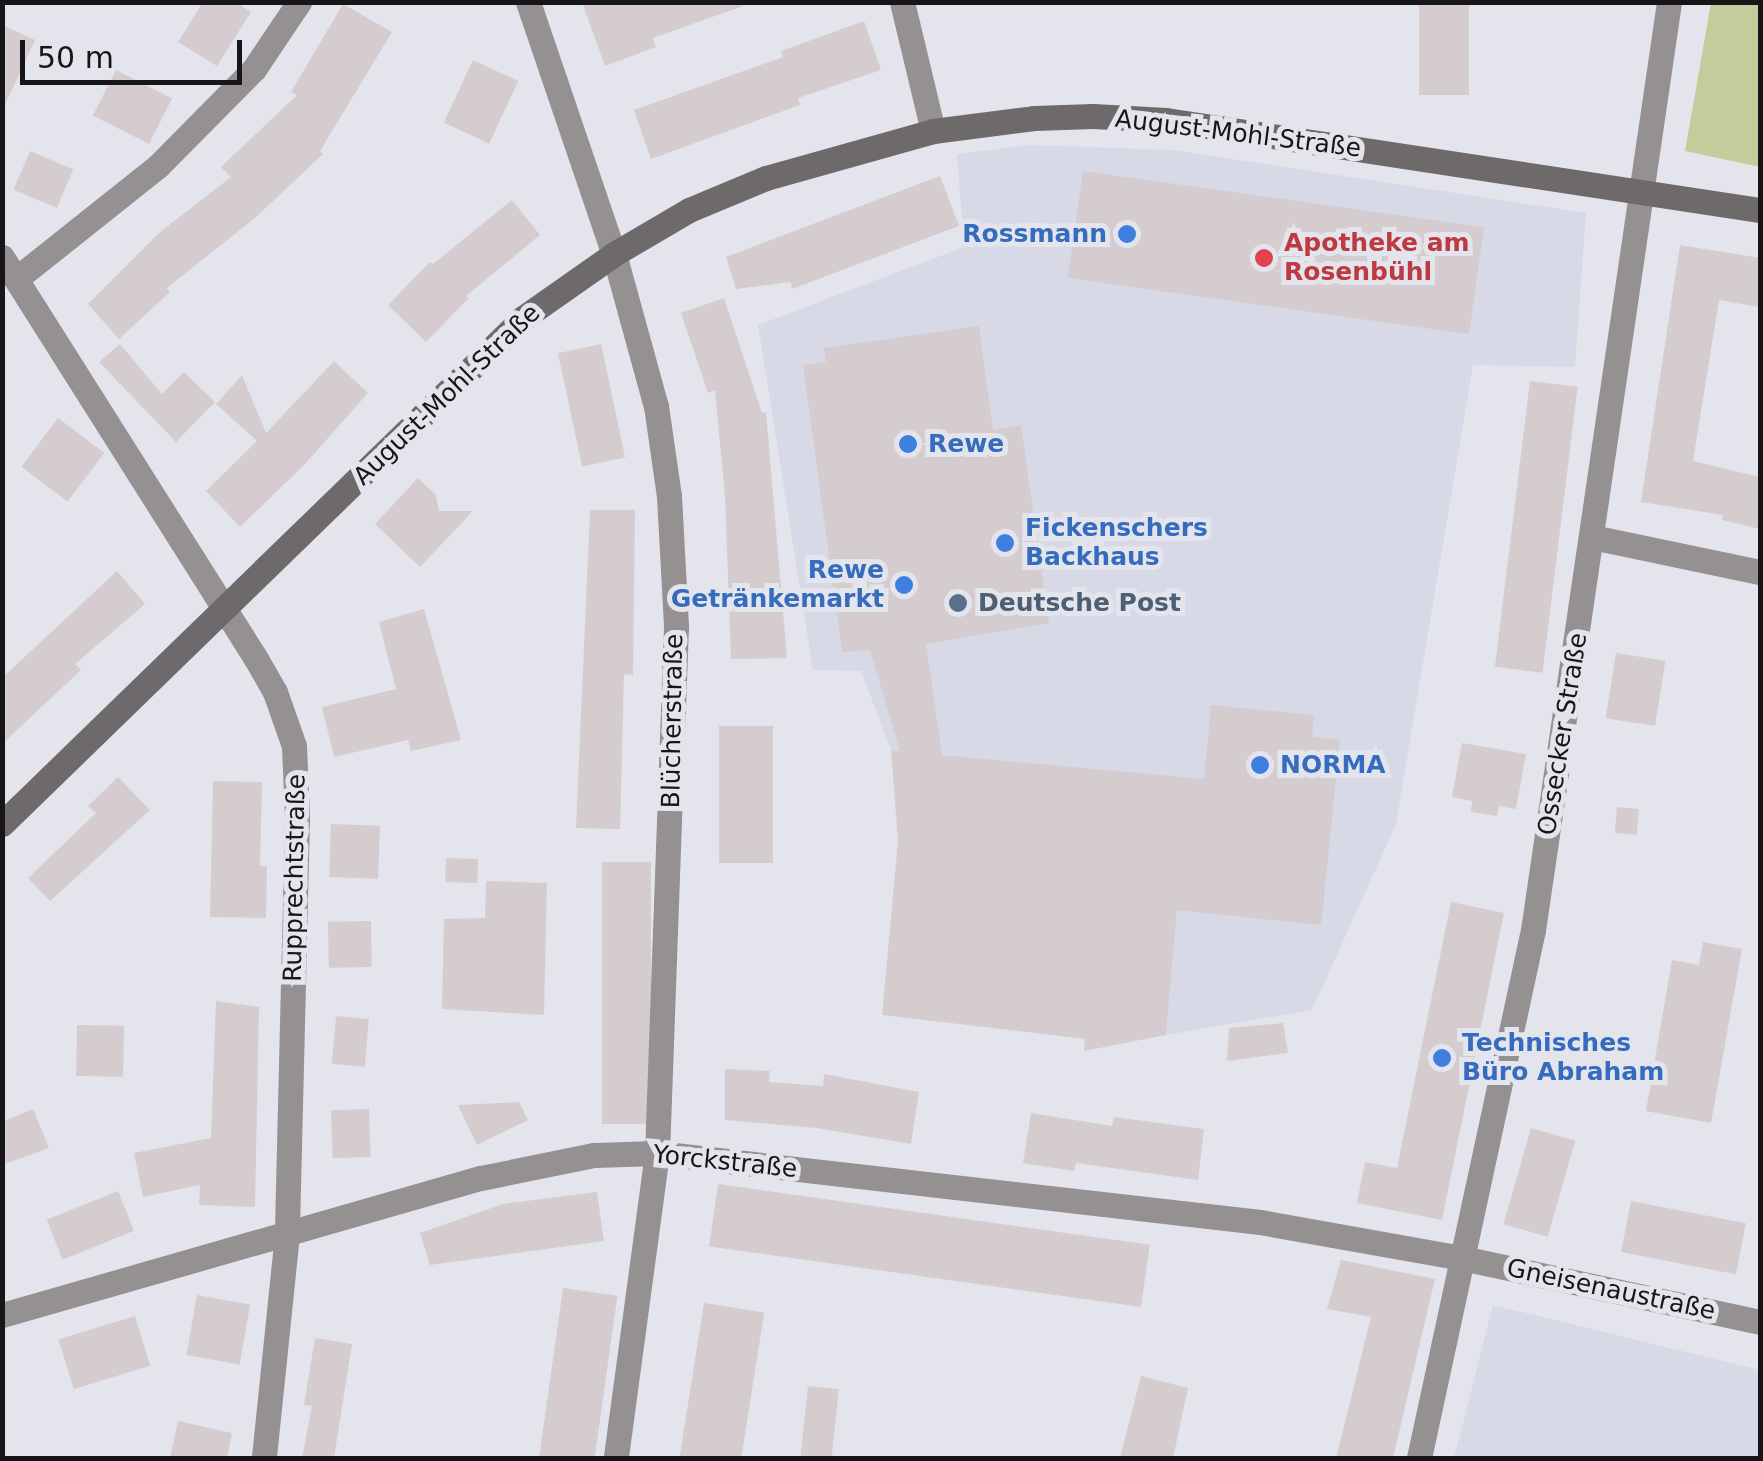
<!DOCTYPE html>
<meta charset="utf-8">
<style>
body{margin:0}
#map{position:relative;width:1763px;height:1461px;overflow:hidden;background:#e4e5ec;font-family:"DejaVu Sans",sans-serif}
div>[style]{position:absolute}
.built>*{inset:0;background:#d7d9e7}
.green>*{inset:0;background:#c5cc9c}
.building>*{inset:0;background:#d4ccce;transform-origin:0 0}
.minor>*{height:25px;margin:-12.5px;padding:0 12.5px;transform-origin:12.5px;border-radius:12.5px;background:#959192}
.tertiary>*{height:25px;margin:-12.5px;padding:0 12.5px;transform-origin:12.5px;border-radius:12.5px;background:#959192}
.secondary>*{height:25px;margin:-12.5px;padding:0 12.5px;transform-origin:12.5px;border-radius:12.5px;background:#6e696a}
.dots>*{width:28px;height:28px;translate:-50% -50%;box-sizing:border-box;border:5px solid #e4e5ec;border-radius:50%}
span{translate:-50% -50%;white-space:nowrap;text-align:center;line-height:1.15;-webkit-text-stroke:10px #e4e5ec;paint-order:stroke}
.street-label{font-size:25px;color:#161618}
.shop-label{font-size:25px;color:#366cbe;font-weight:700}
.right{translate:-100% -50%;text-align:right}
.left{translate:0 -50%;text-align:left}
.health-label{font-size:25px;color:#be3a42;font-weight:700}
.service-label{font-size:25px;color:#4e5e75;font-weight:700}
.frame{position:absolute;inset:0;border:5px solid #161618;pointer-events:none}
.scale{position:absolute;left:20px;top:40px;width:222px;height:45px;box-sizing:border-box;border:5px solid #161618;border-top:0;padding-left:12px;font-size:30px;line-height:35px;white-space:nowrap;color:#161618;-webkit-text-stroke:8px #e4e5ec;paint-order:stroke}
</style>
<div id="map">
<div class="built">
<div style="clip-path:polygon(1031px 145px,1173px 150px,1586px 213px,1575px 367px,1473px 365px,1396px 824px,1312px 1010px,1166px 1035px,1188px 778px,891px 750px,861px 671px,813px 670px,758px 325px,964px 247px,957px 154px)"></div>
<div style="clip-path:polygon(1493px 1305px,1760px 1370px,1760px 1458px,1454px 1458px)"></div>
</div>
<div class="green">
<div style="clip-path:polygon(1711px 3px,1760px 3px,1760px 167px,1685px 151px)"></div>
</div>
<div class="building">
<div style="clip-path:polygon(203px 2px,235px 2px,251px 12px,217px 66px,178px 42px)"></div>
<div style="clip-path:polygon(582px 2px,743px 2px,743px 6px,653px 38px,656px 47px,605px 66px)"></div>
<div style="left:1419px;top:2px;width:50px;height:93px"></div>
<div style="clip-path:polygon(343px 4px,392px 32px,320px 151px,323px 154px,255px 218px,167px 288px,170px 292px,119px 339px,88px 304px,160px 232px,231px 177px,221px 167px,297px 95px,291px 92px)"></div>
<div style="clip-path:polygon(864px 21px,881px 70px,798px 98px,800px 105px,651px 159px,634px 110px,783px 57px,781px 51px)"></div>
<div style="clip-path:polygon(2px 25px,35px 40px,2px 111px)"></div>
<div style="left:473px;top:60px;width:50px;height:69px;rotate:25deg"></div>
<div style="left:116px;top:70px;width:63px;height:51px;rotate:27deg"></div>
<div style="left:30px;top:151px;width:47px;height:42px;rotate:23deg"></div>
<div style="left:1083px;top:171px;width:405px;height:108px;rotate:8deg"></div>
<div style="clip-path:polygon(940px 176px,959px 226px,792px 289px,791px 282px,736px 289px,726px 257px)"></div>
<div style="clip-path:polygon(512px 200px,540px 235px,466px 296px,469px 298px,426px 342px,388px 305px,430px 262px,433px 264px)"></div>
<div style="clip-path:polygon(1680px 245px,1760px 258px,1759px 307px,1719px 300px,1693px 461px,1760px 477px,1760px 529px,1722px 520px,1723px 515px,1641px 502px)"></div>
<div style="clip-path:polygon(724px 298px,762px 413px,766px 412px,787px 658px,731px 659px,725px 496px,715px 390px,708px 393px,681px 313px)"></div>
<div style="clip-path:polygon(979px 326px,993px 430px,1021px 425px,1049px 623px,926px 644px,942px 755px,1204px 779px,1211px 705px,1314px 715px,1312px 737px,1340px 740px,1321px 925px,1177px 910px,1166px 1035px,1084px 1051px,1085px 1039px,882px 1015px,898px 841px,891px 750px,900px 751px,870px 650px,842px 652px,803px 365px,826px 362px,824px 348px)"></div>
<div style="clip-path:polygon(120px 344px,162px 394px,184px 372px,215px 402px,176px 442px,99px 362px)"></div>
<div style="left:601px;top:344px;width:116px;height:44px;rotate:78deg"></div>
<div style="clip-path:polygon(334px 361px,368px 393px,304px 465px,240px 527px,206px 491px,257px 441px,216px 404px,242px 375px,266px 433px)"></div>
<div style="left:1530px;top:381px;width:48px;height:288px;rotate:7deg"></div>
<div style="left:58px;top:418px;width:58px;height:61px;rotate:37deg"></div>
<div style="clip-path:polygon(418px 478px,436px 495px,439px 511px,473px 511px,420px 567px,375px 524px)"></div>
<div style="clip-path:polygon(590px 510px,635px 510px,633px 675px,624px 674px,620px 829px,576px 828px)"></div>
<div style="clip-path:polygon(117px 571px,145px 604px,75px 664px,81px 670px,2px 744px,2px 678px)"></div>
<div style="clip-path:polygon(424px 609px,461px 740px,411px 751px,408px 740px,334px 757px,322px 707px,396px 689px,379px 622px)"></div>
<div style="left:1616px;top:653px;width:50px;height:66px;rotate:9deg"></div>
<div style="left:719px;top:726px;width:54px;height:137px"></div>
<div style="clip-path:polygon(1462px 743px,1526px 754px,1516px 809px,1499px 806px,1497px 816px,1471px 812px,1472px 801px,1452px 797px)"></div>
<div style="clip-path:polygon(118px 777px,150px 810px,50px 901px,28px 878px,96px 813px,88px 806px)"></div>
<div style="clip-path:polygon(213px 781px,262px 782px,260px 866px,267px 866px,266px 918px,210px 917px)"></div>
<div style="left:1617px;top:807px;width:22px;height:26px;rotate:5deg"></div>
<div style="left:331px;top:824px;width:49px;height:53px;rotate:2deg"></div>
<div style="left:446px;top:858px;width:32px;height:24px;rotate:2deg"></div>
<div style="left:602px;top:862px;width:49px;height:262px"></div>
<div style="clip-path:polygon(486px 881px,547px 883px,544px 1015px,442px 1009px,444px 919px,485px 918px)"></div>
<div style="clip-path:polygon(1451px 902px,1504px 913px,1442px 1220px,1357px 1203px,1365px 1162px,1397px 1168px)"></div>
<div style="left:371px;top:921px;width:46px;height:43px;rotate:89deg"></div>
<div style="clip-path:polygon(1703px 942px,1742px 949px,1711px 1123px,1646px 1111px,1672px 960px,1699px 965px)"></div>
<div style="clip-path:polygon(216px 1001px,259px 1007px,255px 1207px,199px 1205px,200px 1185px,143px 1197px,134px 1153px,211px 1138px)"></div>
<div style="left:336px;top:1016px;width:33px;height:48px;rotate:5deg"></div>
<div style="clip-path:polygon(1283px 1023px,1288px 1053px,1227px 1061px,1229px 1028px)"></div>
<div style="left:77px;top:1025px;width:47px;height:51px;rotate:1deg"></div>
<div style="clip-path:polygon(725px 1069px,770px 1071px,769px 1082px,823px 1086px,824px 1074px,919px 1092px,911px 1144px,816px 1128px,725px 1120px)"></div>
<div style="clip-path:polygon(519px 1102px,528px 1120px,477px 1145px,458px 1105px)"></div>
<div style="clip-path:polygon(33px 1109px,49px 1148px,2px 1165px,2px 1122px)"></div>
<div style="left:369px;top:1109px;width:48px;height:38px;rotate:88deg"></div>
<div style="clip-path:polygon(1031px 1113px,1112px 1126px,1114px 1117px,1204px 1129px,1198px 1180px,1076px 1163px,1074px 1171px,1023px 1163px)"></div>
<div style="left:1531px;top:1128px;width:46px;height:100px;rotate:16deg"></div>
<div style="left:718px;top:1184px;width:436px;height:63px;rotate:8deg"></div>
<div style="left:118px;top:1191px;width:43px;height:77px;rotate:68deg"></div>
<div style="clip-path:polygon(597px 1192px,604px 1241px,430px 1265px,420px 1233px,503px 1204px)"></div>
<div style="left:1631px;top:1201px;width:117px;height:52px;rotate:11deg"></div>
<div style="clip-path:polygon(1341px 1260px,1435px 1279px,1393px 1458px,1336px 1458px,1371px 1317px,1327px 1309px)"></div>
<div style="left:563px;top:1288px;width:55px;height:172px;rotate:8deg"></div>
<div style="left:197px;top:1295px;width:54px;height:61px;rotate:10deg"></div>
<div style="left:704px;top:1303px;width:61px;height:157px;rotate:9deg"></div>
<div style="left:135px;top:1316px;width:52px;height:80px;rotate:73deg"></div>
<div style="clip-path:polygon(315px 1338px,352px 1344px,334px 1458px,302px 1458px,312px 1406px,304px 1405px)"></div>
<div style="clip-path:polygon(1141px 1376px,1188px 1388px,1173px 1458px,1120px 1458px)"></div>
<div style="left:808px;top:1386px;width:31px;height:73px;rotate:6deg"></div>
<div style="clip-path:polygon(178px 1421px,232px 1433px,227px 1458px,170px 1458px)"></div>
</div>
<div class="minor">
<div style="left:528px;top:2px;width:266px;rotate:71.2deg"></div>
<div style="left:614px;top:254px;width:158px;rotate:74.6deg"></div>
<div style="left:656px;top:406px;width:91px;rotate:81.8deg"></div>
<div style="left:669px;top:496px;width:130px;rotate:86.9deg"></div>
<div style="left:676px;top:626px;width:527px;rotate:92.06deg"></div>
<div style="left:657px;top:1153px;width:308px;rotate:97.7deg"></div>
<div style="left:902px;top:2px;width:133px;rotate:76.5deg"></div>
<div style="left:2px;top:257px;width:473px;rotate:57.7deg"></div>
<div style="left:255px;top:657px;width:40px;rotate:60.3deg"></div>
<div style="left:275px;top:692px;width:57px;rotate:70.6deg"></div>
<div style="left:294px;top:746px;width:73px;rotate:87.6deg"></div>
<div style="left:297px;top:819px;width:415px;rotate:91.4deg"></div>
<div style="left:287px;top:1234px;width:225px;rotate:95.9deg"></div>
<div style="left:16px;top:279px;width:181px;rotate:-38.5deg"></div>
<div style="left:158px;top:166px;width:136px;rotate:-45.3deg"></div>
<div style="left:254px;top:69px;width:81px;rotate:-56.1deg"></div>
<div style="left:1592px;top:537px;width:172px;rotate:11.8deg"></div>
<div style="left:2px;top:1315px;width:498px;rotate:-16deg"></div>
<div style="left:481px;top:1178px;width:115px;rotate:-11.5deg"></div>
<div style="left:594px;top:1155px;width:63px;rotate:-1.8deg"></div>
<div style="left:657px;top:1153px;width:607px;rotate:6.53deg"></div>
<div style="left:1260px;top:1222px;width:205px;rotate:10.1deg"></div>
<div style="left:1462px;top:1258px;width:305px;rotate:12.1deg"></div>
</div>
<div class="tertiary">
<div style="left:1419px;top:1458px;width:540px;rotate:-77.82deg"></div>
<div style="left:1533px;top:930px;width:938px;rotate:-81.66deg"></div>
</div>
<div class="secondary">
<div style="left:2px;top:824px;width:726px;rotate:-44.16deg"></div>
<div style="left:523px;top:318px;width:111px;rotate:-35.1deg"></div>
<div style="left:614px;top:254px;width:87px;rotate:-30.4deg"></div>
<div style="left:689px;top:210px;width:83px;rotate:-22.6deg"></div>
<div style="left:766px;top:178px;width:173px;rotate:-15.7deg"></div>
<div style="left:933px;top:131px;width:102px;rotate:-7.3deg"></div>
<div style="left:1034px;top:118px;width:59px;rotate:-1.9deg"></div>
<div style="left:1093px;top:116px;width:73px;rotate:3.1deg"></div>
<div style="left:1166px;top:120px;width:601px;rotate:8.62deg"></div>
</div>
<div class="dots">
<div style="left:1127px;top:234px;background:#3f7fe0"></div>
<div style="left:1264px;top:258px;background:#e0444e"></div>
<div style="left:908px;top:444px;background:#3f7fe0"></div>
<div style="left:1005px;top:543px;background:#3f7fe0"></div>
<div style="left:904px;top:585px;background:#3f7fe0"></div>
<div style="left:958px;top:603px;background:#5c6f8a"></div>
<div style="left:1260px;top:765px;background:#3f7fe0"></div>
<div style="left:1442px;top:1058px;background:#3f7fe0"></div>
</div>
<div class="street-label">
<span style="left:1238px;top:134px;rotate:7deg">August-Mohl-Straße</span>
<span style="left:447px;top:395px;rotate:-44deg">August-Mohl-Straße</span>
<span style="left:673px;top:721px;rotate:-89deg">Blücherstraße</span>
<span style="left:1563px;top:734px;rotate:-81deg">Ossecker Straße</span>
<span style="left:295px;top:878px;rotate:-89deg">Rupprechtstraße</span>
<span style="left:725px;top:1162px;rotate:6deg">Yorckstraße</span>
<span style="left:1611px;top:1290px;rotate:12deg">Gneisenaustraße</span>
</div>
<div class="shop-label">
<span class="right" style="left:1107px;top:234px">Rossmann</span>
<span class="left" style="left:928px;top:444px">Rewe</span>
<span class="left" style="left:1025px;top:543px">Fickenschers<br>Backhaus</span>
<span class="right" style="left:884px;top:585px">Rewe<br>Getränkemarkt</span>
<span class="left" style="left:1280px;top:765px">NORMA</span>
<span class="left" style="left:1462px;top:1058px">Technisches<br>Büro Abraham</span>
</div>
<div class="health-label">
<span class="left" style="left:1284px;top:258px">Apotheke am<br>Rosenbühl</span>
</div>
<div class="service-label">
<span class="left" style="left:978px;top:603px">Deutsche Post</span>
</div>
<div class="frame"></div>
<div class="scale">50 m</div>
</div>
